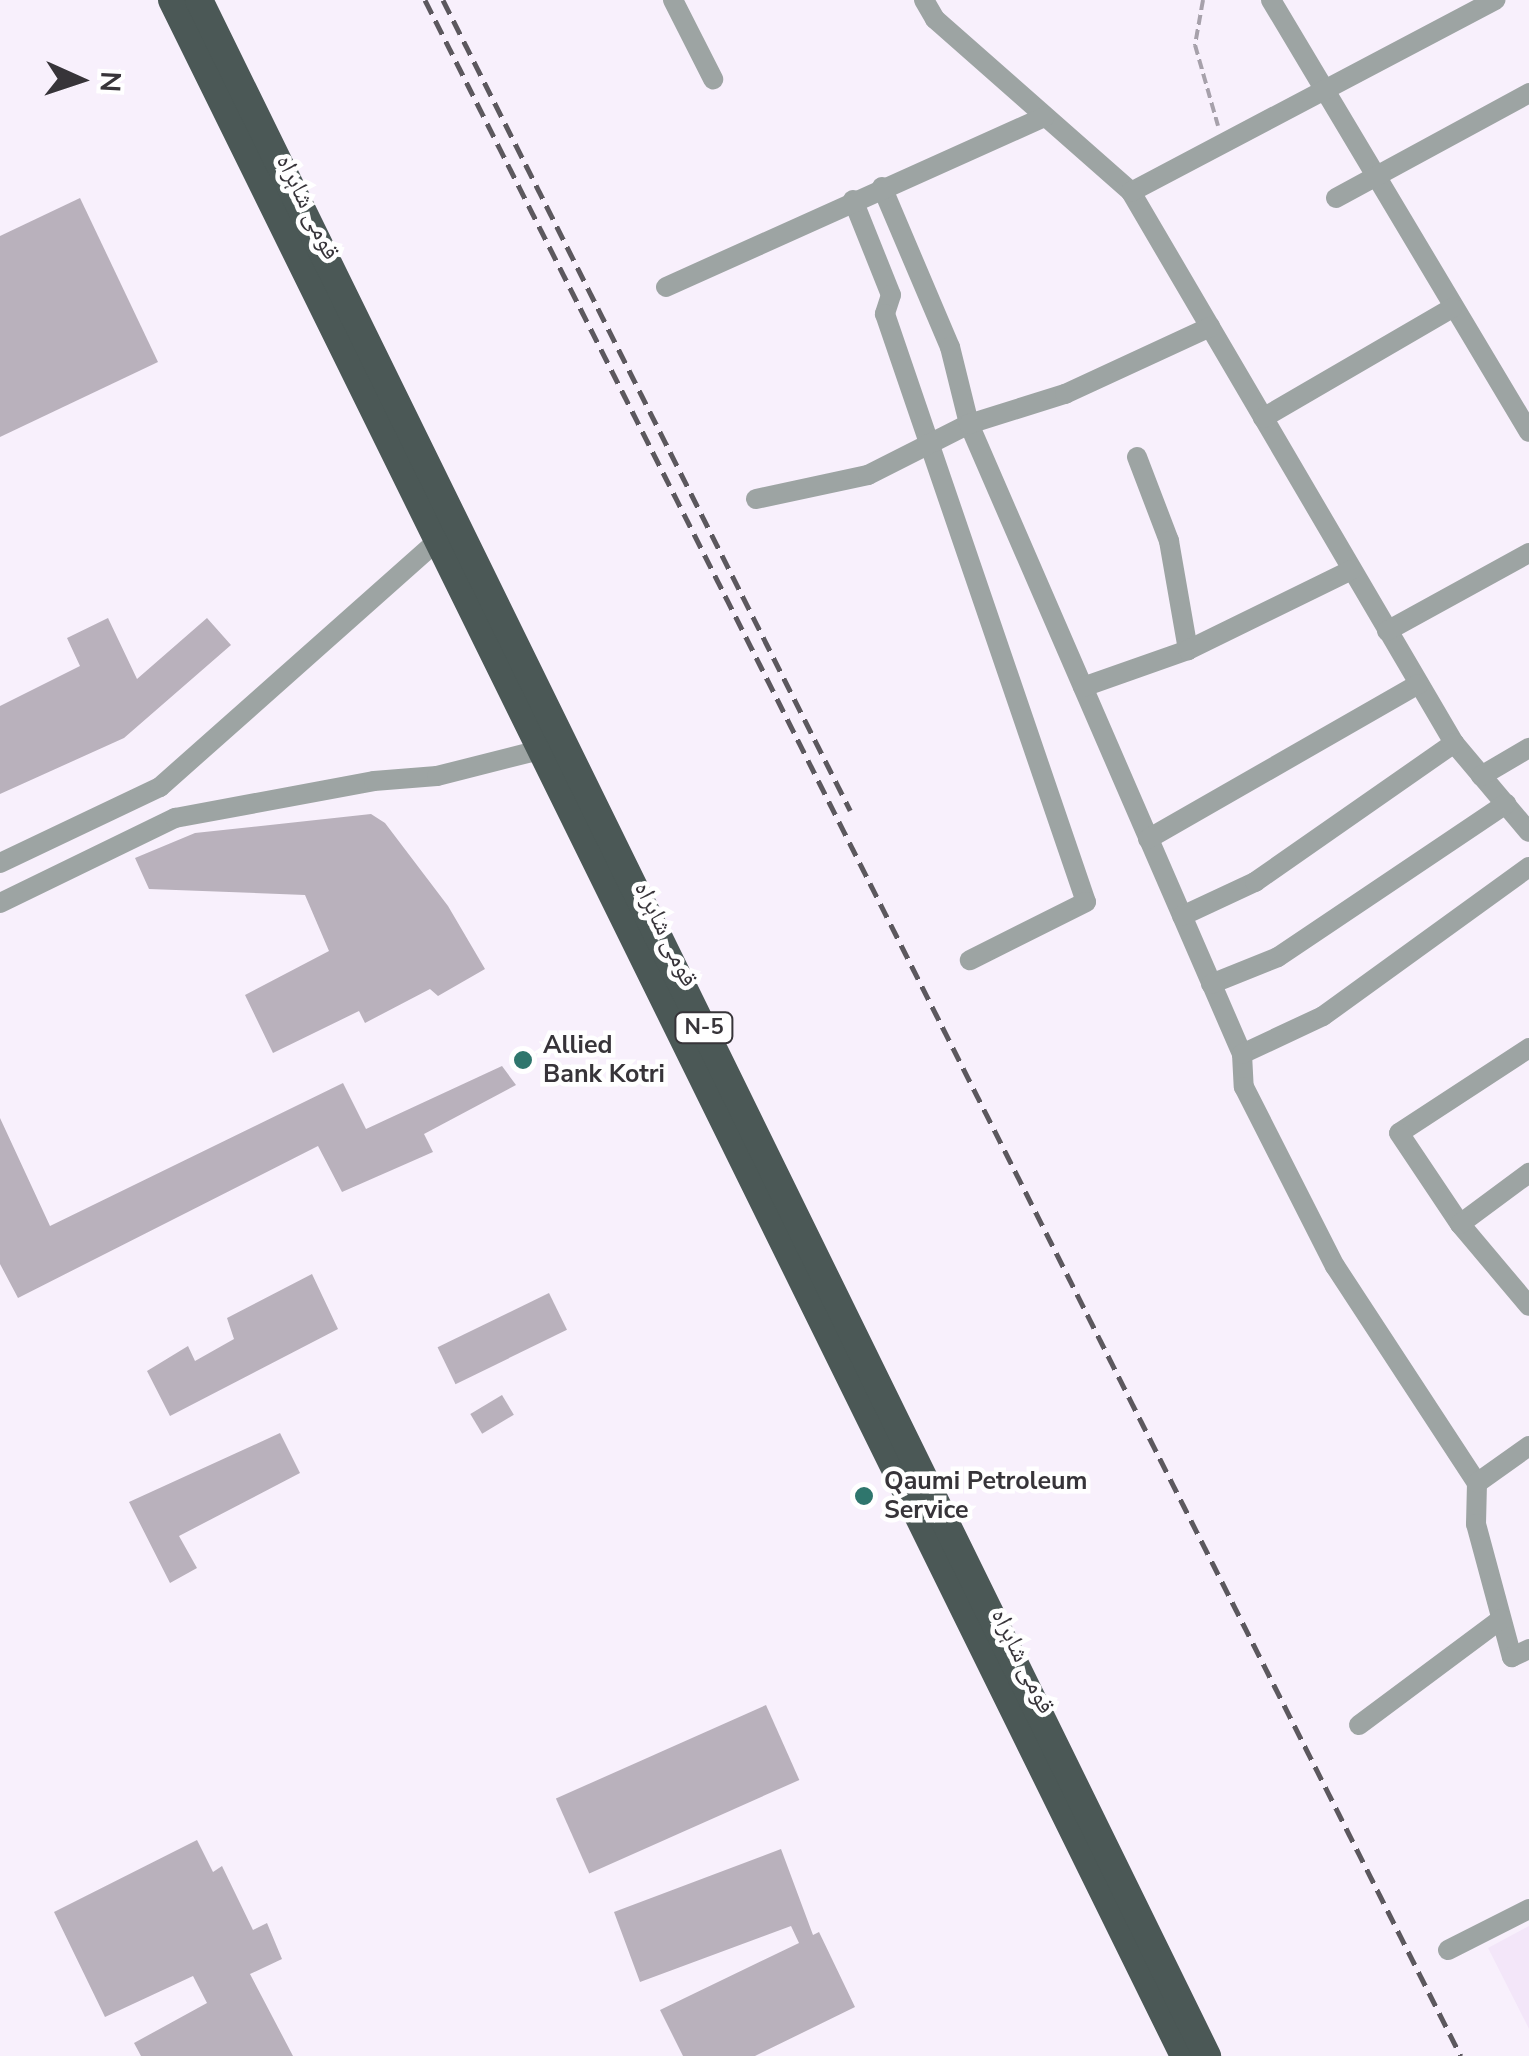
<!DOCTYPE html>
<meta charset="utf-8">
<style>
body{margin:0}
#map{position:relative;width:1529px;height:2056px;overflow:hidden;background:#f8f0fc;font-family:"Nunito Sans","Noto Naskh Arabic",sans-serif}
div>[style]{position:absolute}
.built>*{inset:0;background:#f3e6f9}
.building>*{inset:0;background:#b9b1bc;transform-origin:0 0}
.path>*{height:4px;margin-top:-2px;transform-origin:0;background:repeating-linear-gradient(90deg,#a7a1ab 0 10px,transparent 0 15px)}
.minor>*{height:20px;margin:-10px;padding:0 10px;transform-origin:10px;border-radius:10px;background:#9da4a3}
.trunk>*{height:28px;margin:-14px;padding:0 14px;transform-origin:14px;border-radius:14px;background:#4b5856}
.rail>*{height:5px;margin-top:-2.5px;transform-origin:0;background:repeating-linear-gradient(90deg,#5c585e 0 15px,transparent 0 23px)}
.dots>*{width:28px;height:28px;translate:-50% -50%;box-sizing:border-box;border:5px solid #fff;border-radius:50%}
span{translate:-50% -50%;white-space:nowrap;text-align:center;line-height:1.15;-webkit-text-stroke:9px #fff;paint-order:stroke}
.shield-label span{padding:2px 8px;background:#fff;border:2px solid;border-radius:8px;-webkit-text-stroke-width:0}
.shield-label{font-size:22px;color:#373439;font-weight:700}
.street-label{font-size:25px;color:#373439}
.poi-label{font-size:25px;color:#373439;font-weight:700}
.left{translate:0 -50%;text-align:left}
.north{position:absolute;left:30px;top:30px;width:100px;height:100px;-webkit-text-stroke:8px #fff;paint-order:stroke;rotate:93deg;font-size:28px;font-weight:700;line-height:40px;text-align:center;color:#373439}
.north::after{content:'';display:block;margin:auto;width:35px;height:45px;background:#373439;clip-path:polygon(50% 0,100% 100%,50% 72%,0 100%)}
</style>
<div id="map">
<div class="built">
<div style="clip-path:polygon(1529px 1926px,1529px 2029px,1488px 1948px)"></div>
</div>
<div class="building">
<div style="clip-path:polygon(80px 198px,158px 362px,0 437px,0 236px)"></div>
<div style="clip-path:polygon(108px 618px,137px 679px,207px 618px,231px 645px,124px 738px,0 794px,0 706px,80px 666px,67px 638px)"></div>
<div style="clip-path:polygon(371px 814px,385px 823px,448px 906px,485px 969px,438px 996px,430px 989px,365px 1023px,359px 1011px,273px 1053px,245px 995px,329px 951px,305px 895px,149px 889px,135px 858px,195px 833px)"></div>
<div style="clip-path:polygon(502px 1066px,516px 1085px,424px 1134px,433px 1152px,342px 1192px,318px 1146px,18px 1298px,0 1264px,0 1118px,50px 1226px,343px 1083px,366px 1129px)"></div>
<div style="clip-path:polygon(312px 1274px,338px 1329px,170px 1416px,147px 1371px,188px 1346px,195px 1361px,234px 1339px,227px 1318px)"></div>
<div style="left:549px;top:1293px;width:41px;height:124px;rotate:64deg"></div>
<div style="left:502px;top:1395px;width:23px;height:37px;rotate:59deg"></div>
<div style="clip-path:polygon(280px 1433px,300px 1473px,179px 1536px,197px 1568px,170px 1583px,129px 1502px)"></div>
<div style="left:766px;top:1705px;width:82px;height:230px;rotate:66deg"></div>
<div style="clip-path:polygon(197px 1840px,213px 1872px,222px 1866px,253px 1930px,267px 1923px,282px 1959px,250px 1974px,293px 2056px,141px 2056px,134px 2043px,207px 2003px,193px 1976px,105px 2017px,54px 1912px)"></div>
<div style="clip-path:polygon(781px 1849px,813px 1935px,819px 1932px,855px 2007px,755px 2056px,683px 2056px,660px 2010px,799px 1943px,791px 1926px,640px 1982px,614px 1912px)"></div>
</div>
<div class="path">
<div style="left:1203px;top:0;width:46px;rotate:100.1deg"></div>
<div style="left:1195px;top:45px;width:84px;rotate:74.1deg"></div>
</div>
<div class="minor">
<div style="left:673px;top:0;width:89px;rotate:63.1deg"></div>
<div style="left:924px;top:0;width:22px;rotate:60deg"></div>
<div style="left:935px;top:19px;width:261px;rotate:41.4deg"></div>
<div style="left:1131px;top:192px;width:639px;rotate:59.62deg"></div>
<div style="left:1454px;top:743px;width:116px;rotate:49.9deg"></div>
<div style="left:1271px;top:0;width:503px;rotate:59.15deg"></div>
<div style="left:882px;top:187px;width:174px;rotate:67deg"></div>
<div style="left:950px;top:347px;width:79px;rotate:76.1deg"></div>
<div style="left:969px;top:424px;width:687px;rotate:66.57deg"></div>
<div style="left:1242px;top:1054px;width:33px;rotate:87deg"></div>
<div style="left:1244px;top:1087px;width:201px;rotate:63.1deg"></div>
<div style="left:1335px;top:1266px;width:259px;rotate:56.8deg"></div>
<div style="left:1477px;top:1483px;width:41px;rotate:91.4deg"></div>
<div style="left:1476px;top:1524px;width:138px;rotate:74.9deg"></div>
<div style="left:1512px;top:1657px;width:19px;rotate:-25deg"></div>
<div style="left:1131px;top:192px;width:412px;rotate:-27.8deg"></div>
<div style="left:1336px;top:198px;width:220px;rotate:-28.5deg"></div>
<div style="left:853px;top:200px;width:102px;rotate:68.2deg"></div>
<div style="left:891px;top:295px;width:20px;rotate:108deg"></div>
<div style="left:885px;top:314px;width:621px;rotate:71.13deg"></div>
<div style="left:1086px;top:902px;width:130px;rotate:153.4deg"></div>
<div style="left:666px;top:287px;width:415px;rotate:-24.2deg"></div>
<div style="left:1263px;top:418px;width:219px;rotate:-30.2deg"></div>
<div style="left:1137px;top:457px;width:90px;rotate:69.1deg"></div>
<div style="left:1169px;top:541px;width:111px;rotate:80.1deg"></div>
<div style="left:756px;top:499px;width:115px;rotate:-12.1deg"></div>
<div style="left:868px;top:475px;width:113px;rotate:-26.8deg"></div>
<div style="left:969px;top:424px;width:101px;rotate:-17.4deg"></div>
<div style="left:1065px;top:394px;width:160px;rotate:-24.8deg"></div>
<div style="left:1387px;top:631px;width:162px;rotate:-28.8deg"></div>
<div style="left:1083px;top:687px;width:111px;rotate:-19.4deg"></div>
<div style="left:1188px;top:650px;width:182px;rotate:-26.1deg"></div>
<div style="left:1481px;top:776px;width:56px;rotate:-30.3deg"></div>
<div style="left:1148px;top:839px;width:312px;rotate:-29.8deg"></div>
<div style="left:0;top:863px;width:177px;rotate:-25.4deg"></div>
<div style="left:160px;top:787px;width:385px;rotate:-41.6deg"></div>
<div style="left:0;top:903px;width:195px;rotate:-25.9deg"></div>
<div style="left:175px;top:818px;width:202px;rotate:-10.5deg"></div>
<div style="left:374px;top:781px;width:63px;rotate:-4.5deg"></div>
<div style="left:437px;top:776px;width:119px;rotate:-14.2deg"></div>
<div style="left:1182px;top:916px;width:81px;rotate:-25deg"></div>
<div style="left:1255px;top:882px;width:243px;rotate:-34.9deg"></div>
<div style="left:1211px;top:984px;width:72px;rotate:-21.9deg"></div>
<div style="left:1278px;top:957px;width:275px;rotate:-33.9deg"></div>
<div style="left:1529px;top:1048px;width:155px;rotate:146.8deg"></div>
<div style="left:1399px;top:1133px;width:110px;rotate:56.2deg"></div>
<div style="left:1460px;top:1224px;width:107px;rotate:49.9deg"></div>
<div style="left:1242px;top:1054px;width:89px;rotate:-25.1deg"></div>
<div style="left:1323px;top:1016px;width:254px;rotate:-35.9deg"></div>
<div style="left:1460px;top:1224px;width:86px;rotate:-36.5deg"></div>
<div style="left:1477px;top:1483px;width:64px;rotate:-35.4deg"></div>
<div style="left:1359px;top:1725px;width:177px;rotate:-36.7deg"></div>
<div style="left:1448px;top:1950px;width:91px;rotate:-26.8deg"></div>
</div>
<div class="trunk">
<div style="left:172px;top:0;width:2292px;rotate:63.79deg"></div>
<div style="left:199px;top:0;width:2290px;rotate:63.88deg"></div>
</div>
<div class="rail">
<div style="left:425px;top:0;width:2302px;rotate:63.26deg"></div>
<div style="left:443px;top:0;width:907px;rotate:63.32deg"></div>
</div>
<div class="dots">
<div style="left:523px;top:1060px;background:#2f766d"></div>
<div style="left:864px;top:1496px;background:#2f766d"></div>
</div>
<div class="shield-label">
<span style="left:704px;top:1028px">N-5</span>
</div>
<div class="street-label">
<span style="left:308px;top:207px;rotate:64deg">قومی شاہراہ</span>
<span style="left:666px;top:934px;rotate:64deg">قومی شاہراہ</span>
<span style="left:1023px;top:1661px;rotate:64deg">قومی شاہراہ</span>
</div>
<div class="poi-label">
<span class="left" style="left:543px;top:1060px">Allied<br>Bank Kotri</span>
<span class="left" style="left:884px;top:1496px">Qaumi Petroleum<br>Service</span>
</div>
<div class="north">N</div>
</div>
